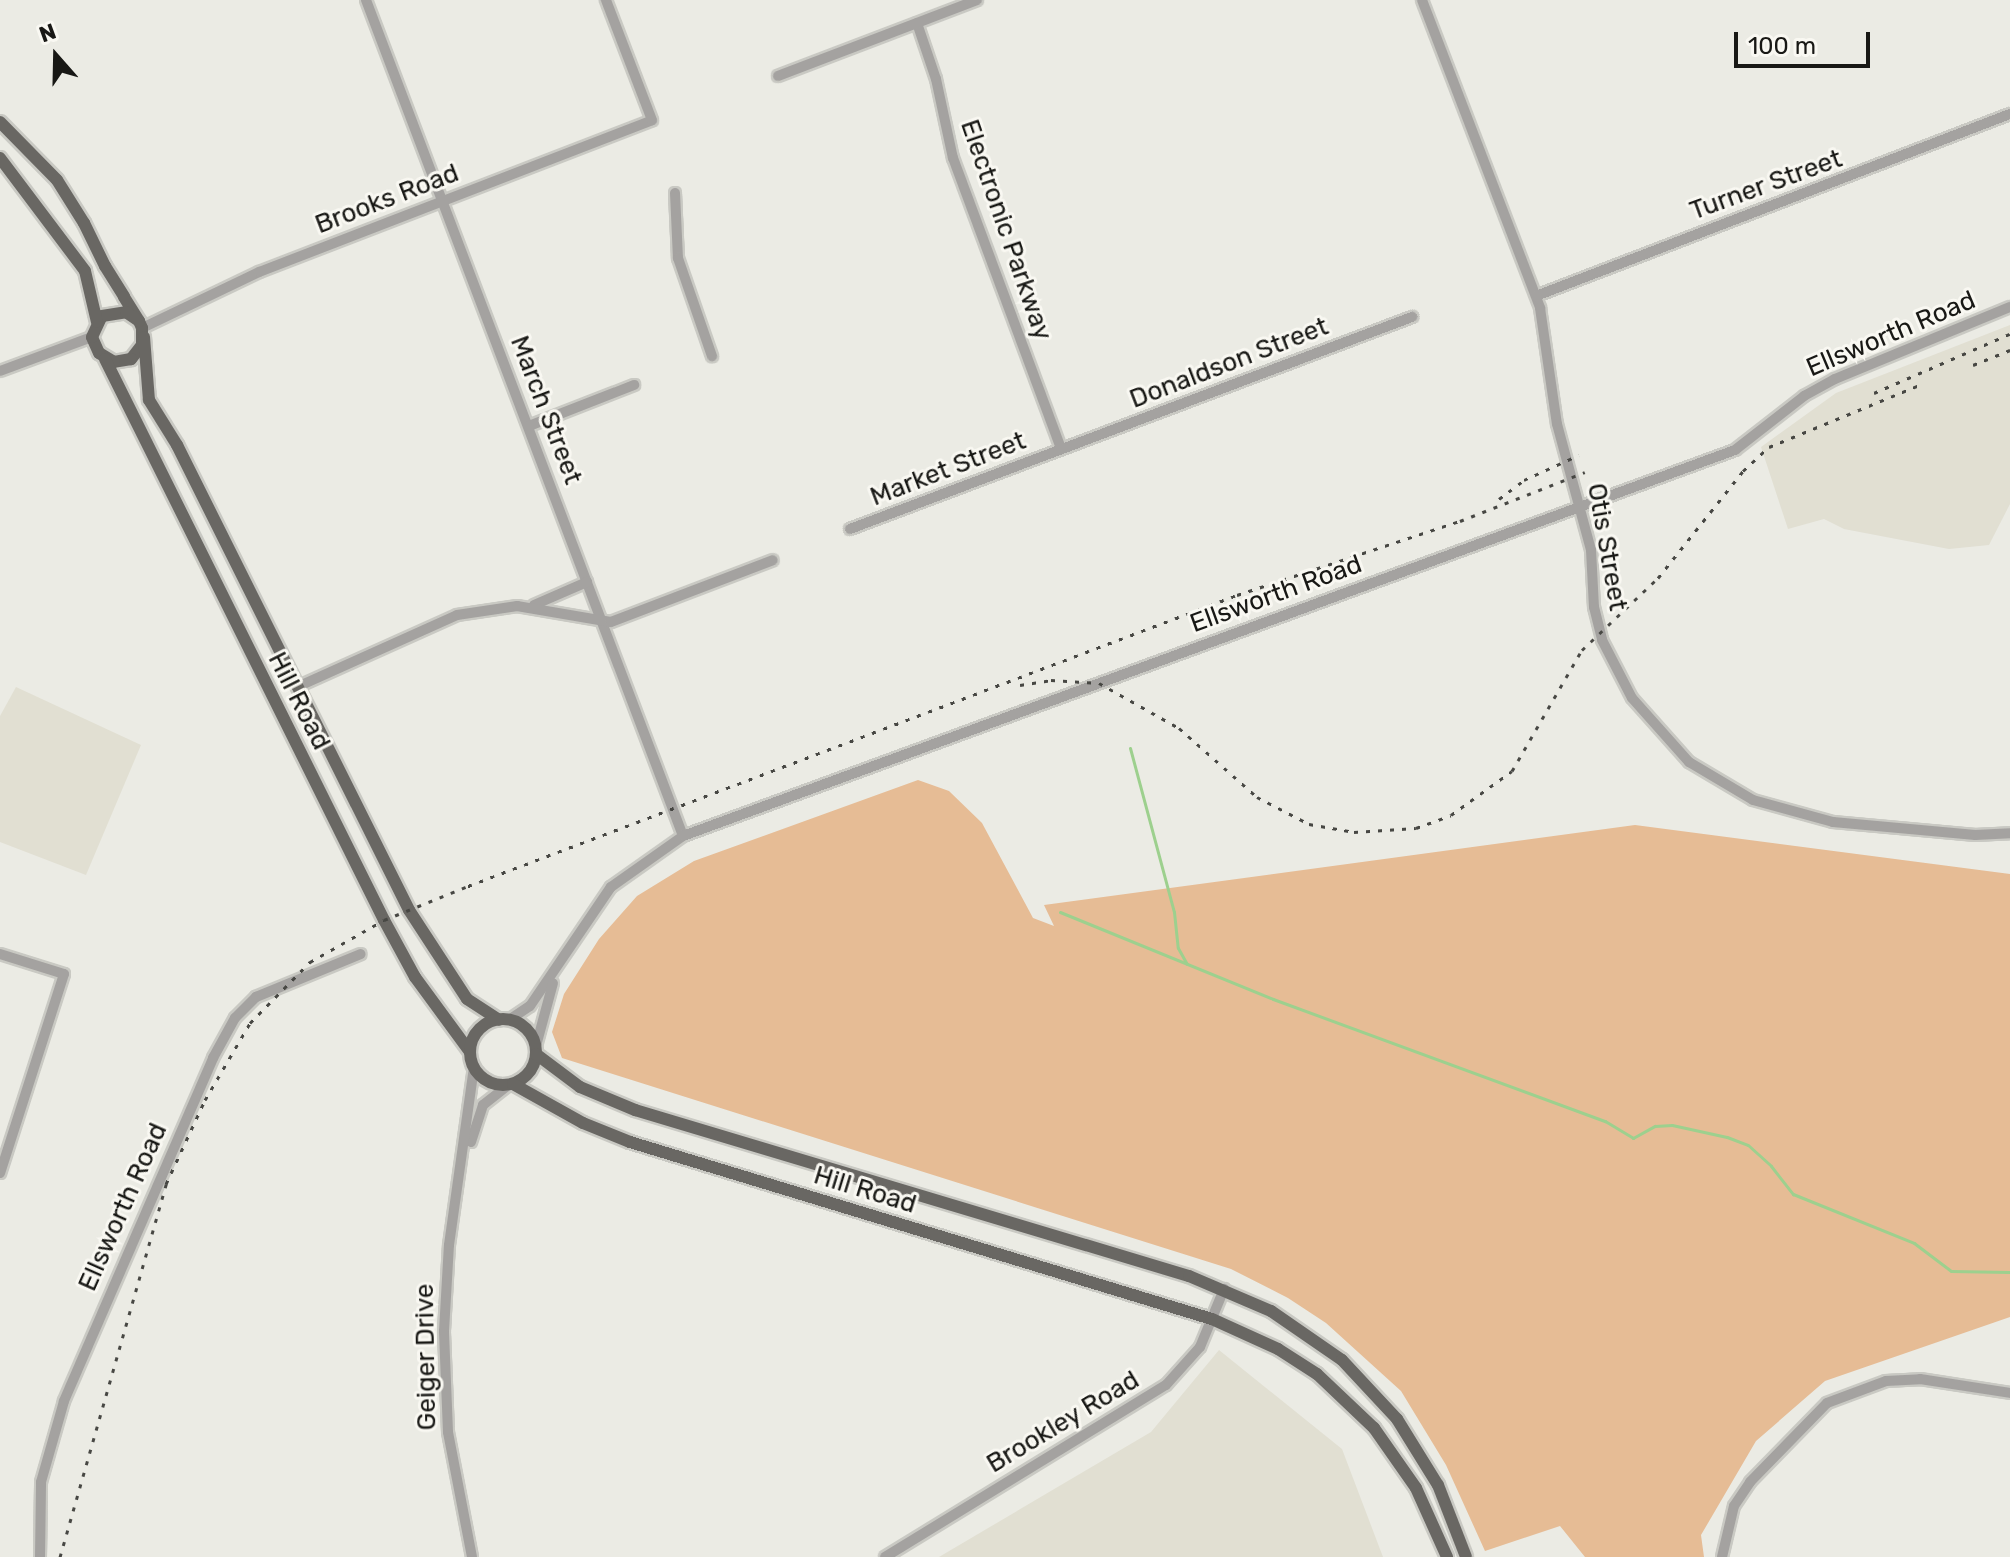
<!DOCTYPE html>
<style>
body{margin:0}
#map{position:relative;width:2010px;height:1557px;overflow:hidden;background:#ebebe4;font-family:Rubik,sans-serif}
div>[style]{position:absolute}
.built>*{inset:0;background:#e1dfd2}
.green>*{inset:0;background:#e6bc95}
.stream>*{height:3px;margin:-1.5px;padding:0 1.5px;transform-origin:1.5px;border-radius:1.5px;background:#9dd08e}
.roads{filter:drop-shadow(2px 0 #c9c9c3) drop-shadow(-2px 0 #c9c9c3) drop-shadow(0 2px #c9c9c3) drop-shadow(0 -2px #c9c9c3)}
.minor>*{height:10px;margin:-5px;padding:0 5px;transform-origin:5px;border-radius:5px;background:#a4a2a0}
.major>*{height:12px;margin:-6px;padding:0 6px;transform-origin:6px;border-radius:6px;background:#696763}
.major>.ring{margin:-6px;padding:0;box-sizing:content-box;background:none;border:12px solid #696763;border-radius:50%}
.rail>*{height:3px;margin-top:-1.5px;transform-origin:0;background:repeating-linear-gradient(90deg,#474743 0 4px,transparent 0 12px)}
span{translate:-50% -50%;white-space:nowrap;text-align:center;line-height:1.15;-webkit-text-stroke:6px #f9f8f2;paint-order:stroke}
.street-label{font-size:26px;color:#181815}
.north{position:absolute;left:16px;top:16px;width:80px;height:80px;-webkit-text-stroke:6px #f9f8f2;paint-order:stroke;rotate:340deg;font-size:22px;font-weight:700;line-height:32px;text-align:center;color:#181815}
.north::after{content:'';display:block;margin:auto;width:28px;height:36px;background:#181815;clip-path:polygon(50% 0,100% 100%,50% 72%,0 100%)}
.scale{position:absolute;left:1734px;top:32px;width:136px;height:36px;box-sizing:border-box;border:4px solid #181815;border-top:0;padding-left:10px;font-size:24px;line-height:28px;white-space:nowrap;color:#181815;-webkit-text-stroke:6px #f9f8f2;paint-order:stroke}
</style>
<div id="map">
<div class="built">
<div style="clip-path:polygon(2010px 325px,2010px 504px,1989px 545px,1949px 549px,1844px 529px,1824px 519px,1788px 529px,1761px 447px,1836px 393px)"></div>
<div style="clip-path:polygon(16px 687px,141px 745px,86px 875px,0 842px,0 716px)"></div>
<div style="clip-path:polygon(1219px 1350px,1342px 1449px,1383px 1557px,939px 1557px,1151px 1432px)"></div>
</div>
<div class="green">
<div style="clip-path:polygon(918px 780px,949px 791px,982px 823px,1033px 918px,1054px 926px,1044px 905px,1635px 825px,2010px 874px,2010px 1317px,1825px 1381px,1756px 1441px,1701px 1535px,1704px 1557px,1585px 1557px,1560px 1526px,1485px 1551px,1446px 1465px,1401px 1391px,1326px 1323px,1288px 1298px,1231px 1269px,562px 1058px,552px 1032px,564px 994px,599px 939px,637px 896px,694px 861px)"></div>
</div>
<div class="stream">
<div style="left:1130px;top:748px;width:170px;rotate:75deg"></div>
<div style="left:1174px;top:912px;width:36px;rotate:84deg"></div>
<div style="left:1178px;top:948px;width:18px;rotate:61deg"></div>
<div style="left:1060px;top:912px;width:230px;rotate:22.2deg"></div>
<div style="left:1273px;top:999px;width:354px;rotate:20.2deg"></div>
<div style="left:1605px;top:1121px;width:33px;rotate:31deg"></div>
<div style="left:1633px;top:1138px;width:25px;rotate:-29deg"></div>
<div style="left:1655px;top:1126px;width:17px;rotate:-3deg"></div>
<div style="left:1672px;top:1125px;width:56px;rotate:12.3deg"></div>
<div style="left:1727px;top:1137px;width:22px;rotate:21deg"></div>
<div style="left:1748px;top:1145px;width:31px;rotate:42deg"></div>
<div style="left:1771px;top:1166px;width:36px;rotate:52deg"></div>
<div style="left:1793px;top:1194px;width:131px;rotate:22deg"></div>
<div style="left:1914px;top:1243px;width:46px;rotate:37.1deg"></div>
<div style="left:1951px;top:1271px;width:59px;rotate:1deg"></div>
</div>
<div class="roads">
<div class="minor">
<div style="left:366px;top:0;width:894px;rotate:69.23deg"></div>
<div style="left:1422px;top:0;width:330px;rotate:69deg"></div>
<div style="left:1540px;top:308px;width:117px;rotate:81.7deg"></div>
<div style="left:1557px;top:424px;width:131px;rotate:74.9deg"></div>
<div style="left:1591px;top:550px;width:57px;rotate:87deg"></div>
<div style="left:1594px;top:607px;width:34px;rotate:76deg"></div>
<div style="left:1602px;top:640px;width:65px;rotate:62.7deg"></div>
<div style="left:1632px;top:698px;width:86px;rotate:48.3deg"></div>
<div style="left:1689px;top:762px;width:74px;rotate:30.7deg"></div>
<div style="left:1753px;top:800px;width:83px;rotate:15.4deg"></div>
<div style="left:1833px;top:822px;width:143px;rotate:5.2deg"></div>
<div style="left:1975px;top:835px;width:35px;rotate:-3deg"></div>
<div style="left:917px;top:23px;width:59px;rotate:71.3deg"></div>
<div style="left:936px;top:79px;width:81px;rotate:77.9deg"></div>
<div style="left:953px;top:158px;width:310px;rotate:69.6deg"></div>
<div style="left:778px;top:76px;width:213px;rotate:-20.9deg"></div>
<div style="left:675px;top:193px;width:65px;rotate:87.4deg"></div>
<div style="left:678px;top:258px;width:104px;rotate:70.9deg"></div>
<div style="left:1536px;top:296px;width:508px;rotate:-21.01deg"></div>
<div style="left:142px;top:328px;width:130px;rotate:-25.6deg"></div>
<div style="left:259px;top:272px;width:421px;rotate:-21.1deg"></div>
<div style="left:652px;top:120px;width:129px;rotate:-111deg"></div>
<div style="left:0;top:371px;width:98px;rotate:-20.3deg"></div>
<div style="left:529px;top:426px;width:113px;rotate:-21.3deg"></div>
<div style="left:850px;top:529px;width:601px;rotate:-20.67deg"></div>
<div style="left:534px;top:605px;width:58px;rotate:-23.5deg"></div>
<div style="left:297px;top:687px;width:175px;rotate:-24.2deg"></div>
<div style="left:457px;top:615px;width:61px;rotate:-8.5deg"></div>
<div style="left:517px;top:606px;width:95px;rotate:9.7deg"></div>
<div style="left:611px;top:622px;width:173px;rotate:-20.9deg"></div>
<div style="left:0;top:954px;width:67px;rotate:17.4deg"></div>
<div style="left:64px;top:974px;width:209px;rotate:107.8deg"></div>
<div style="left:509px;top:1020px;width:25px;rotate:-34deg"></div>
<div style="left:530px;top:1006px;width:144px;rotate:-55.8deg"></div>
<div style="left:611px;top:887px;width:88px;rotate:-35.3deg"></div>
<div style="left:683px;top:836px;width:1121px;rotate:-20.15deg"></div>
<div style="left:1735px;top:450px;width:88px;rotate:-38deg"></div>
<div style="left:1804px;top:396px;width:35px;rotate:-29deg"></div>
<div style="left:1835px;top:379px;width:189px;rotate:-22.4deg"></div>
<div style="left:536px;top:1046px;width:65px;rotate:-74.9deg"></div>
<div style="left:471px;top:1142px;width:39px;rotate:-72deg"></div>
<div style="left:483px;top:1105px;width:33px;rotate:-38deg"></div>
<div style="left:40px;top:1557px;width:75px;rotate:-89.2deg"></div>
<div style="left:41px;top:1482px;width:84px;rotate:-74.1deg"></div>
<div style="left:64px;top:1401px;width:374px;rotate:-66.5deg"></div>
<div style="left:213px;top:1058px;width:46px;rotate:-61.2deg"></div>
<div style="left:235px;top:1018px;width:30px;rotate:-45deg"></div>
<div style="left:256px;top:997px;width:113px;rotate:-22.3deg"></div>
<div style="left:472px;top:1557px;width:127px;rotate:-100.9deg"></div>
<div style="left:448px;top:1432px;width:101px;rotate:-92.3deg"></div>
<div style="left:444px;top:1331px;width:86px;rotate:-86.7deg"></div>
<div style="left:449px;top:1245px;width:179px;rotate:-82deg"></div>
<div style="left:885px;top:1557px;width:329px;rotate:-31.5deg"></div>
<div style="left:1166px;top:1385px;width:51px;rotate:-48.2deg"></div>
<div style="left:1200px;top:1347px;width:63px;rotate:-67.5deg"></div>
<div style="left:1722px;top:1557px;width:52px;rotate:-76.8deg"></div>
<div style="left:1734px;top:1506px;width:29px;rotate:-56deg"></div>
<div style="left:1750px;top:1482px;width:110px;rotate:-45.7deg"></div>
<div style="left:1827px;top:1403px;width:63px;rotate:-20.4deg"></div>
<div style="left:1886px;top:1381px;width:34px;rotate:-3deg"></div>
<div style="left:1920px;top:1379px;width:91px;rotate:8.8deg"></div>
</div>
<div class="major">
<div style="left:0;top:122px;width:81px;rotate:45.5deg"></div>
<div style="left:57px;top:180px;width:51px;rotate:57.9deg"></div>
<div style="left:84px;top:223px;width:48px;rotate:64deg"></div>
<div style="left:105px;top:266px;width:36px;rotate:58deg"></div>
<div style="left:124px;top:297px;width:28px;rotate:58deg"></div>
<div style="left:139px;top:321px;width:8px;rotate:67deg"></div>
<div style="left:142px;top:328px;width:17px;rotate:90deg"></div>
<div style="left:142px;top:345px;width:18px;rotate:128deg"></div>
<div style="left:131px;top:359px;width:17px;rotate:170deg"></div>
<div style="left:114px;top:362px;width:17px;rotate:-149deg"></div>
<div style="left:99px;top:353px;width:17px;rotate:-114deg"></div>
<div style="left:92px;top:337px;width:23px;rotate:-65deg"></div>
<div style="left:102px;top:316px;width:24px;rotate:-9deg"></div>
<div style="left:126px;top:312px;width:16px;rotate:35deg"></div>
<div style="left:0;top:158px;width:141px;rotate:53deg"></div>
<div style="left:85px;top:271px;width:52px;rotate:76.8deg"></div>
<div style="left:144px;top:337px;width:63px;rotate:85.5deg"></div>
<div style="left:149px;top:400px;width:53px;rotate:58.1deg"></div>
<div style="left:177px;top:445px;width:520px;rotate:63.48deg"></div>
<div style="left:409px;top:910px;width:106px;rotate:56.9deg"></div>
<div style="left:467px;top:999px;width:38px;rotate:33deg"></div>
<div style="left:105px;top:359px;width:627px;rotate:63.56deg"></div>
<div style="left:384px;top:920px;width:65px;rotate:61.5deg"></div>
<div style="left:415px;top:977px;width:93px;rotate:53.7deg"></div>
<div class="ring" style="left:470px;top:1019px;width:54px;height:54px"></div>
<div style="left:536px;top:1054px;width:55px;rotate:36.9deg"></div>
<div style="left:580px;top:1087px;width:60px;rotate:22.7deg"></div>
<div style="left:635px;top:1110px;width:578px;rotate:16.68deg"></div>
<div style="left:1189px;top:1276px;width:89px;rotate:23.1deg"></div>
<div style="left:1271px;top:1311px;width:86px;rotate:34.6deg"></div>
<div style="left:1342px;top:1360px;width:81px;rotate:47deg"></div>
<div style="left:1397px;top:1419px;width:78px;rotate:58.2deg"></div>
<div style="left:1438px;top:1485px;width:77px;rotate:68.7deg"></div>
<div style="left:513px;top:1084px;width:80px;rotate:29.1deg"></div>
<div style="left:583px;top:1123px;width:51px;rotate:22deg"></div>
<div style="left:630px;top:1142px;width:608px;rotate:16.92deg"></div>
<div style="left:1212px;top:1319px;width:72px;rotate:24.4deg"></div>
<div style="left:1278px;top:1349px;width:46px;rotate:32.7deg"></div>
<div style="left:1317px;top:1374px;width:79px;rotate:43.5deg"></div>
<div style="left:1374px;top:1428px;width:73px;rotate:55deg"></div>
<div style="left:1416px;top:1488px;width:76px;rotate:65.8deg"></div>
</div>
</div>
<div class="rail">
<div style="left:1973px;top:365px;width:40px;rotate:-22deg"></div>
<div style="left:1874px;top:393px;width:148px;rotate:-23.5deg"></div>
<div style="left:1499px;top:499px;width:31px;rotate:-37deg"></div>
<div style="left:1524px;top:480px;width:60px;rotate:-24.4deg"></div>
<div style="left:1020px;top:685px;width:31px;rotate:-9deg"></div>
<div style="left:1051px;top:680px;width:48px;rotate:3.6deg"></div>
<div style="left:1099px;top:683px;width:92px;rotate:29.4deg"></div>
<div style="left:1179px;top:728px;width:104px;rotate:41.5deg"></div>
<div style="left:1257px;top:797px;width:59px;rotate:27.4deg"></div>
<div style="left:1309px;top:824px;width:46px;rotate:10.1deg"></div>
<div style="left:1354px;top:832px;width:62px;rotate:-3.7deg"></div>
<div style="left:1416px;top:828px;width:37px;rotate:-20deg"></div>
<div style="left:1451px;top:815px;width:75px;rotate:-35.8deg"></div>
<div style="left:1512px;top:771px;width:140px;rotate:-60deg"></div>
<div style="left:1582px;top:650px;width:105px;rotate:-43.5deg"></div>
<div style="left:1658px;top:578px;width:137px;rotate:-51.5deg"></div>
<div style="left:1743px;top:471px;width:35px;rotate:-43deg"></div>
<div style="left:1769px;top:447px;width:165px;rotate:-22.4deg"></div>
<div style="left:60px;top:1557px;width:388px;rotate:-74.1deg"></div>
<div style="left:166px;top:1184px;width:93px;rotate:-65.1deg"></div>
<div style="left:205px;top:1100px;width:89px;rotate:-59.7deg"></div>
<div style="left:250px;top:1023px;width:86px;rotate:-45.5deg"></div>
<div style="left:310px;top:962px;width:85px;rotate:-29.6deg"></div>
<div style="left:384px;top:920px;width:91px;rotate:-22deg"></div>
<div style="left:468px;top:886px;width:822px;rotate:-20.73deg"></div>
<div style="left:1237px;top:595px;width:235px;rotate:-18.4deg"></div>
<div style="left:1460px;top:521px;width:134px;rotate:-21.4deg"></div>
</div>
<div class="street-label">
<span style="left:1766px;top:185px;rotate:-20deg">Turner Street</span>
<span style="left:387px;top:199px;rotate:-21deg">Brooks Road</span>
<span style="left:1006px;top:230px;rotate:71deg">Electronic Parkway</span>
<span style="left:1891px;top:334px;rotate:-23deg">Ellsworth Road</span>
<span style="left:1229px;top:363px;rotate:-21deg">Donaldson Street</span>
<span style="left:546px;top:410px;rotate:69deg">March Street</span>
<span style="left:948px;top:469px;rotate:-21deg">Market Street</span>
<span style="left:1607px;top:547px;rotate:80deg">Otis Street</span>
<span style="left:1276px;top:594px;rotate:-20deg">Ellsworth Road</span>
<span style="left:299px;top:701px;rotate:63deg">Hill Road</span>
<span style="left:865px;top:1190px;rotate:17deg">Hill Road</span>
<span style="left:123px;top:1207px;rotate:-66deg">Ellsworth Road</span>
<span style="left:426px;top:1357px;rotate:-91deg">Geiger Drive</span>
<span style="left:1063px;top:1422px;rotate:-31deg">Brookley Road</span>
</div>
<div class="north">N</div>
<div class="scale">100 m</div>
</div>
